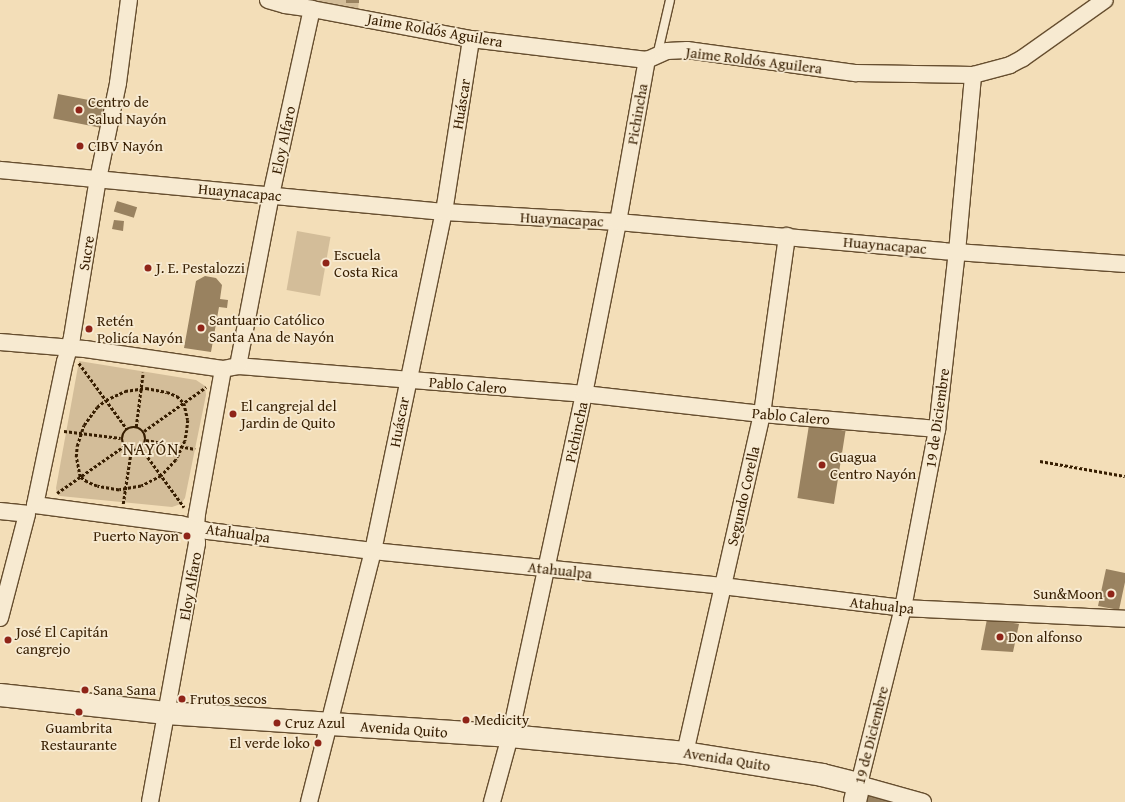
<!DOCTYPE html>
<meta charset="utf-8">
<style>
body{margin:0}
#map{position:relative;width:1125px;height:802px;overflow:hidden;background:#f3deb8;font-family:"Gentium Book Plus",serif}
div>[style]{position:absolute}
.green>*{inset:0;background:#d3bd99;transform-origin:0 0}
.building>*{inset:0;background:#998260;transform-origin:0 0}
.path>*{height:2.5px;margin-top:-1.25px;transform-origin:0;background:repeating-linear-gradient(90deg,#371e01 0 3px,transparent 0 5px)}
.path>.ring{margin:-1.25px;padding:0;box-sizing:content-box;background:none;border:2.5px solid #371e01;border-radius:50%}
.roads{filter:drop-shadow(1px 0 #664e2f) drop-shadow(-1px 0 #664e2f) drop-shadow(0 1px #664e2f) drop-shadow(0 -1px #664e2f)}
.lane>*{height:8px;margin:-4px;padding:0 4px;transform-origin:4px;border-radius:4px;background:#f7ead1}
.street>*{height:16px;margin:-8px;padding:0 8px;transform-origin:8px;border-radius:8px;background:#f7ead1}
.secondary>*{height:22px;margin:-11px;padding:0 11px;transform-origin:11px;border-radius:11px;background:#f7ead1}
.dots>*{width:11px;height:11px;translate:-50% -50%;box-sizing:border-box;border:2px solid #f7ead1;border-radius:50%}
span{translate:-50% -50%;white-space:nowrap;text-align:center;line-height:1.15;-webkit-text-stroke:3.5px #f7ead1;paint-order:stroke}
.street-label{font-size:15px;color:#371e01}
.poi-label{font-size:15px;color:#371e01}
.left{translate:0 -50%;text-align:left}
.right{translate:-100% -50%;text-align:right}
.quarter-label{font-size:17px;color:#371e01;letter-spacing:1px}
</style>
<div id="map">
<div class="green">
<div style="clip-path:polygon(317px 0,359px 0,358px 10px,317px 3px)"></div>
<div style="left:297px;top:231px;width:34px;height:60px;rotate:10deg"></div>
<div style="clip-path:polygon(79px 361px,196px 380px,205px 386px,206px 395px,185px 498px,181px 504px,172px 507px,60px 496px,57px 494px,56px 488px)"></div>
</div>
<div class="building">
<div style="left:346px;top:0;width:13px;height:3px"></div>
<div style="left:58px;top:94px;width:47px;height:25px;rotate:11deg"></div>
<div style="left:117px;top:201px;width:21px;height:11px;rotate:17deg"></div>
<div style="clip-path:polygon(114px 220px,124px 221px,123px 231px,112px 229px)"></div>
<div style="clip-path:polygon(205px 276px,216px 278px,222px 285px,220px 299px,228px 300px,227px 308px,219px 307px,211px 352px,184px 348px,196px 281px)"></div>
<div style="left:809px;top:425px;width:37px;height:74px;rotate:9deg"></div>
<div style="clip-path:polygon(1106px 569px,1125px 573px,1125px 582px,1119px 610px,1098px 606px)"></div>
<div style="clip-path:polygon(987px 619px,1019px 624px,1013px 652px,981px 650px)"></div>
<div style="clip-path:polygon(870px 789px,894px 802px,866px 802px)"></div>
</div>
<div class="path">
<div style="left:79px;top:363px;width:82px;rotate:54deg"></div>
<div style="left:146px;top:388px;width:21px;rotate:11deg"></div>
<div style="left:167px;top:392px;width:11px;rotate:22deg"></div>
<div style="left:177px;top:396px;width:10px;rotate:45deg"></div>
<div style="left:184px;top:403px;width:17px;rotate:77deg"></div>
<div style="left:188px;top:420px;width:10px;rotate:96deg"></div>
<div style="left:187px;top:430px;width:11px;rotate:100deg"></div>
<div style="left:185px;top:441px;width:21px;rotate:115deg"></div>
<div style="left:176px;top:460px;width:22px;rotate:133deg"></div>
<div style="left:161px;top:476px;width:22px;rotate:153deg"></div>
<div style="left:141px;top:486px;width:22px;rotate:170deg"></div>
<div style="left:119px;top:490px;width:22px;rotate:-170deg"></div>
<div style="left:97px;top:486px;width:11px;rotate:-158deg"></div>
<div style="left:87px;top:482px;width:9px;rotate:-144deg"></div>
<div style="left:80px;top:477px;width:20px;rotate:-101deg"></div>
<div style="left:76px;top:457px;width:11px;rotate:-85deg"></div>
<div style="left:77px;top:446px;width:22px;rotate:-72deg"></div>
<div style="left:84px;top:425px;width:22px;rotate:-54deg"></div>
<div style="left:97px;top:407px;width:11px;rotate:-38deg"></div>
<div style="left:106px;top:400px;width:21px;rotate:-25deg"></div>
<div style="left:125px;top:391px;width:21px;rotate:-8deg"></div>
<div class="ring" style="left:122px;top:427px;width:21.5px;height:21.5px"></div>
<div style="left:136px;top:427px;width:55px;rotate:-82.7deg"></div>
<div style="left:64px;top:431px;width:57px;rotate:7deg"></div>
<div style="left:144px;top:431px;width:76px;rotate:-35.4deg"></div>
<div style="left:146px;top:440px;width:50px;rotate:10.4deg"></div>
<div style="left:142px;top:449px;width:72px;rotate:54.1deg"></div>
<div style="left:1040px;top:461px;width:86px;rotate:10deg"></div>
<div style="left:57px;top:493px;width:82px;rotate:-35deg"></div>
<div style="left:123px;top:504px;width:54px;rotate:-81.4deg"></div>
</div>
<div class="roads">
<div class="lane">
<div style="left:657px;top:56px;width:57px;rotate:-76.9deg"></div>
</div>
<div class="street">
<div style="left:268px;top:0;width:18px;rotate:16deg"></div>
<div style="left:285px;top:5px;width:27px;rotate:8deg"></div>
<div style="left:312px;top:9px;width:162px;rotate:10.7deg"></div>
<div style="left:471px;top:39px;width:177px;rotate:6.8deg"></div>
<div style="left:647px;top:60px;width:22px;rotate:-24deg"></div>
<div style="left:667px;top:51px;width:20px;rotate:-3deg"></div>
<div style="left:687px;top:50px;width:171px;rotate:7.8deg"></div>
<div style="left:856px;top:73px;width:117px;rotate:1deg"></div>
<div style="left:973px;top:75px;width:38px;rotate:-15deg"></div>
<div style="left:1010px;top:65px;width:15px;rotate:-28deg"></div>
<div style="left:1023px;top:58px;width:100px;rotate:-35.3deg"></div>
<div style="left:0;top:170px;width:446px;rotate:5.4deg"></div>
<div style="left:444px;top:212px;width:174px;rotate:3.3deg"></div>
<div style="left:618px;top:222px;width:340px;rotate:5.1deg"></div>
<div style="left:957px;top:252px;width:168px;rotate:4.1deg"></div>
<div style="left:0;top:342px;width:85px;rotate:4.7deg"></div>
<div style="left:85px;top:349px;width:139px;rotate:8.2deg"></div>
<div style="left:223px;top:369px;width:15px;rotate:-11deg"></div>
<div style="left:238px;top:366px;width:347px;rotate:4.6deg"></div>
<div style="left:584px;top:394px;width:179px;rotate:6.4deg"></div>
<div style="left:762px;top:414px;width:176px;rotate:4.9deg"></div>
<div style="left:238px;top:366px;width:174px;rotate:-79.1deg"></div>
<div style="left:271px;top:195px;width:190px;rotate:-77.6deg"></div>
<div style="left:35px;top:505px;width:146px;rotate:7.5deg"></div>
<div style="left:180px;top:524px;width:29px;rotate:14deg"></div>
<div style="left:208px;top:531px;width:166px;rotate:6.9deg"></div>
<div style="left:373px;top:551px;width:351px;rotate:5.7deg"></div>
<div style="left:722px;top:586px;width:182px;rotate:6.9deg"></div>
<div style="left:903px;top:608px;width:222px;rotate:2.8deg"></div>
<div style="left:35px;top:505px;width:146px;rotate:-78.2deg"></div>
<div style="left:65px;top:362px;width:26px;rotate:-74deg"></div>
<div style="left:72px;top:337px;width:160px;rotate:-80.7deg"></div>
<div style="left:98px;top:179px;width:98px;rotate:-78.2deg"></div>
<div style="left:118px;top:83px;width:84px;rotate:-82.5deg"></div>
<div style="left:0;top:511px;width:27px;rotate:6deg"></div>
<div style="left:0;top:618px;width:107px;rotate:-75.4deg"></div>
<div style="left:685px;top:753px;width:348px;rotate:-77.2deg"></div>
<div style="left:762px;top:414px;width:180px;rotate:-82deg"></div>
<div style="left:150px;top:802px;width:263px;rotate:-79.7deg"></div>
<div style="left:197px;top:543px;width:16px;rotate:-94deg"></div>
<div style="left:196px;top:527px;width:13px;rotate:-86deg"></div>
<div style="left:197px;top:514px;width:147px;rotate:-79.8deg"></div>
<div style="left:309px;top:802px;width:259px;rotate:-75.7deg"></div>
<div style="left:373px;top:551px;width:346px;rotate:-78.2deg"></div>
<div style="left:444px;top:212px;width:175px;rotate:-81.1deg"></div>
<div style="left:492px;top:802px;width:68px;rotate:-74.7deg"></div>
<div style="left:510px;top:736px;width:350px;rotate:-77.8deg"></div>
<div style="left:584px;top:394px;width:175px;rotate:-78.8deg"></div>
<div style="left:618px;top:222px;width:165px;rotate:-79.9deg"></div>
<div style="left:923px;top:802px;width:66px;rotate:-164.3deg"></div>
<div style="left:859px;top:784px;width:181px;rotate:-76deg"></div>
<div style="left:903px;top:608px;width:182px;rotate:-79.2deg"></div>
<div style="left:937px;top:429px;width:178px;rotate:-83.6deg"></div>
<div style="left:957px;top:252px;width:178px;rotate:-84.8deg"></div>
</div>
<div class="secondary">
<div style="left:0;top:695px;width:167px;rotate:6.2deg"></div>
<div style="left:166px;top:713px;width:345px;rotate:3.8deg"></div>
<div style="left:510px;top:736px;width:176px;rotate:5.5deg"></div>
<div style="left:685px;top:753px;width:139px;rotate:9.1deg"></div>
<div style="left:822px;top:775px;width:38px;rotate:14deg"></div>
<div style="left:859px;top:784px;width:18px;rotate:103deg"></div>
</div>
</div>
<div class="dots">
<div style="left:79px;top:110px;background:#8f2418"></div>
<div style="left:80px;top:146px;background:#8f2418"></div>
<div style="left:326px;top:263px;background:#8f2418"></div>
<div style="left:148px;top:268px;background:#8f2418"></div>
<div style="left:201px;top:328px;background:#8f2418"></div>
<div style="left:89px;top:329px;background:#8f2418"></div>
<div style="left:233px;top:414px;background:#8f2418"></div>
<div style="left:822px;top:465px;background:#8f2418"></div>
<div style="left:187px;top:536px;background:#8f2418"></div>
<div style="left:1111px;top:594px;background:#8f2418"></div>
<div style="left:1000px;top:637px;background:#8f2418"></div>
<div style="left:8px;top:640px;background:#8f2418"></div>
<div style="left:85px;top:690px;background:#8f2418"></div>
<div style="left:182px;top:699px;background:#8f2418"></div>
<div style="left:79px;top:712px;background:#8f2418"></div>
<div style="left:466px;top:720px;background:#8f2418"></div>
<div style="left:277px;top:723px;background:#8f2418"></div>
<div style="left:318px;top:743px;background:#8f2418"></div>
</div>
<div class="street-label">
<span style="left:435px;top:30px;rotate:10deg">Jaime Roldós Aguilera</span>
<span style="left:754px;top:60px;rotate:7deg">Jaime Roldós Aguilera</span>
<span style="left:461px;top:104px;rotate:-81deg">Huáscar</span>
<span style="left:637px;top:114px;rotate:-80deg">Pichincha</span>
<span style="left:283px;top:140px;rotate:-78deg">Eloy Alfaro</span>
<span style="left:240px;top:192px;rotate:5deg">Huaynacapac</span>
<span style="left:562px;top:219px;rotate:3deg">Huaynacapac</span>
<span style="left:885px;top:245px;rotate:5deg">Huaynacapac</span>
<span style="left:86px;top:253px;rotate:-81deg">Sucre</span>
<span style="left:468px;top:385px;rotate:5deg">Pablo Calero</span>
<span style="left:791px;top:416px;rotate:5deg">Pablo Calero</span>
<span style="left:937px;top:418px;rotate:-82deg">19 de Diciembre</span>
<span style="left:399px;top:422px;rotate:-79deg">Huáscar</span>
<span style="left:576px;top:432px;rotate:-78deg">Pichincha</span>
<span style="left:743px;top:496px;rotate:-77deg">Segundo Corella</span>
<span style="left:238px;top:533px;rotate:8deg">Atahualpa</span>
<span style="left:560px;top:570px;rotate:6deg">Atahualpa</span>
<span style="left:190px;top:586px;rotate:-80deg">Eloy Alfaro</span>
<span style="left:882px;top:605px;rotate:6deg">Atahualpa</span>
<span style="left:404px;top:729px;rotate:4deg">Avenida Quito</span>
<span style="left:871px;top:735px;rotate:-76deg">19 de Diciembre</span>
<span style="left:727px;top:759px;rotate:9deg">Avenida Quito</span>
</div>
<div class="poi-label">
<span class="left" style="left:88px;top:110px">Centro de<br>Salud Nayón</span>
<span class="left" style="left:88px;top:146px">CIBV Nayón</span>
<span class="left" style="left:334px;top:263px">Escuela<br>Costa Rica</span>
<span class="left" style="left:156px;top:268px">J. E. Pestalozzi</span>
<span class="left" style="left:209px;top:328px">Santuario Católico<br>Santa Ana de Nayón</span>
<span class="left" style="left:97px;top:329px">Retén<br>Policía Nayón</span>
<span class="left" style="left:241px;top:414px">El cangrejal del<br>Jardin de Quito</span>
<span class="left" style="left:830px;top:465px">Guagua<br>Centro Nayón</span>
<span class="right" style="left:179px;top:536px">Puerto Nayon</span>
<span class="right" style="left:1103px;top:594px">Sun&amp;Moon</span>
<span class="left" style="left:16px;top:640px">José El Capitán<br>cangrejo</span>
<span class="left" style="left:1008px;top:637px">Don alfonso</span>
<span class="left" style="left:93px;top:690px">Sana Sana</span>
<span class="left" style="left:190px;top:699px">Frutos secos</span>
<span class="left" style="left:474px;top:720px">Medicity</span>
<span class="left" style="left:285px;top:723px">Cruz Azul</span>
<span style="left:79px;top:736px">Guambrita<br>Restaurante</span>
<span class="right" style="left:310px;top:743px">El verde loko</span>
</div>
<div class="quarter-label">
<span style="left:151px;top:449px">NAYÓN</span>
</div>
</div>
